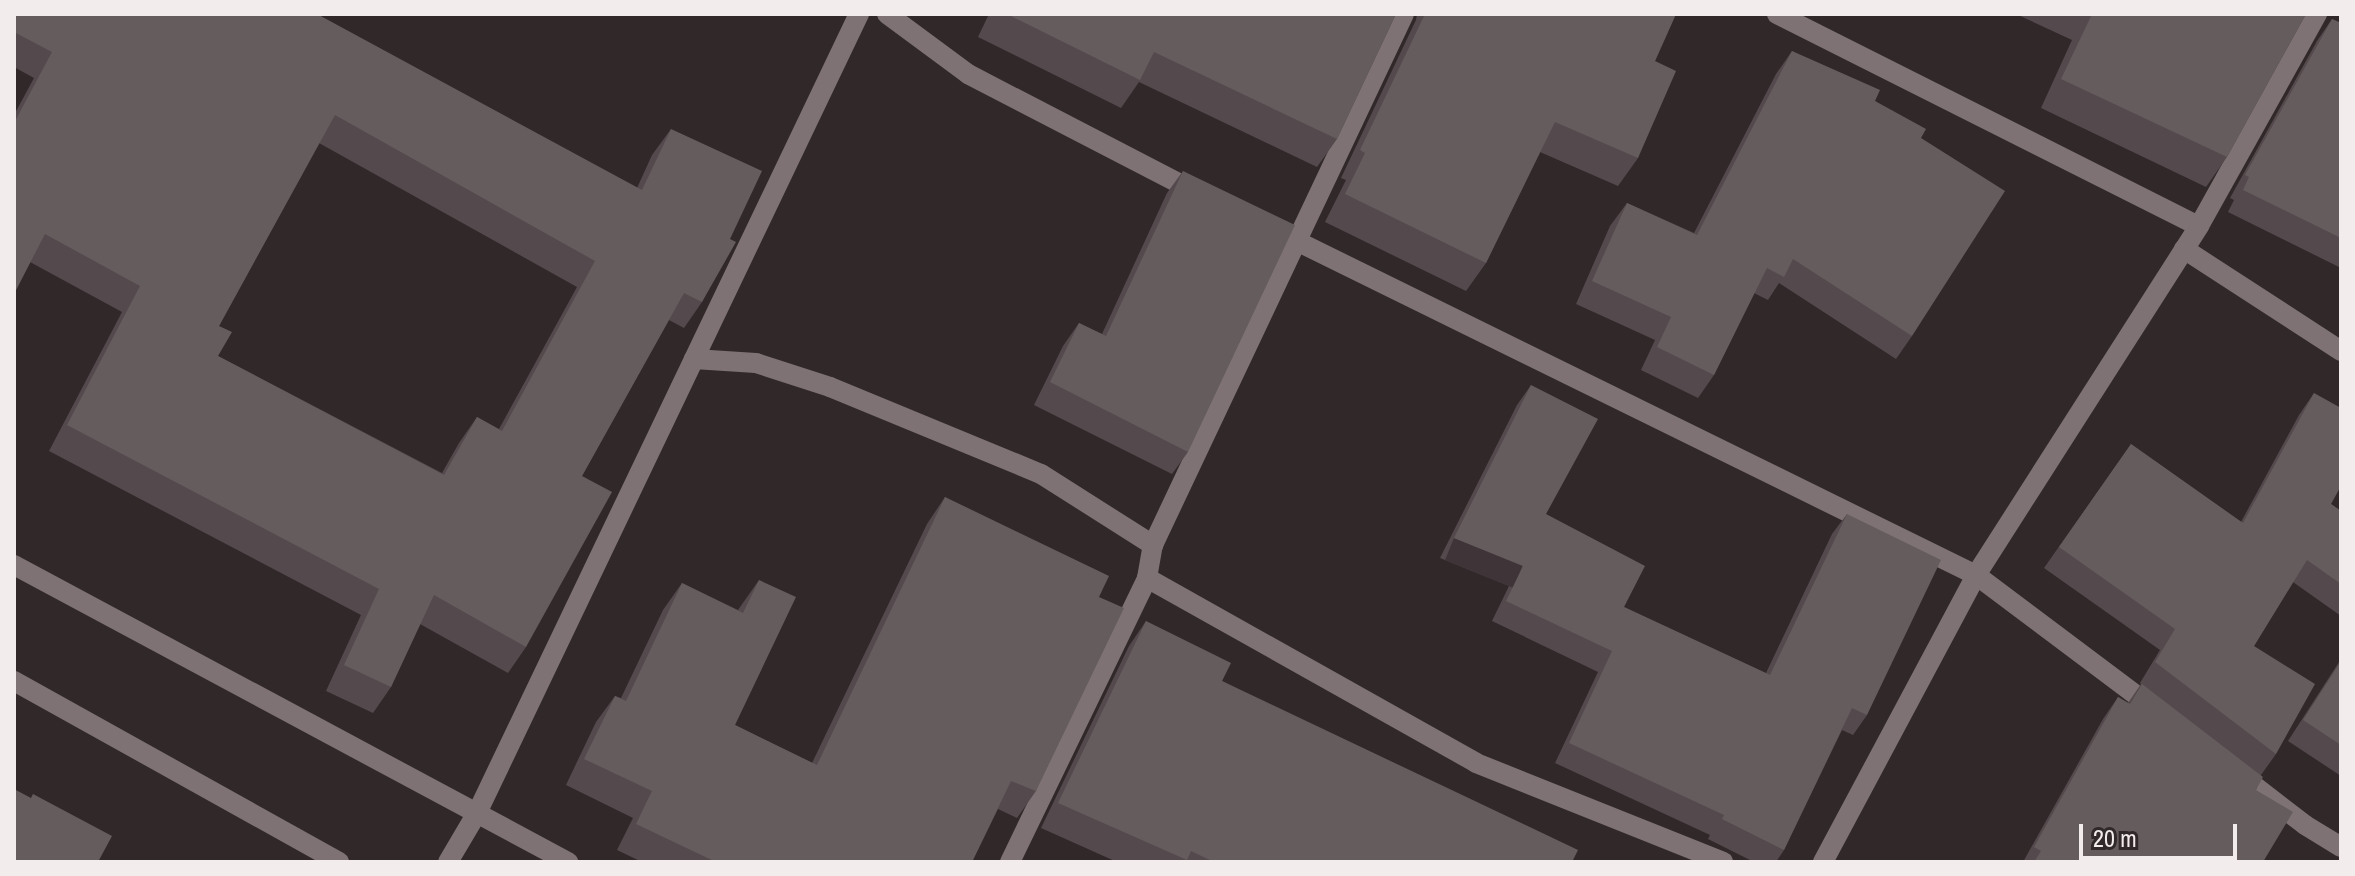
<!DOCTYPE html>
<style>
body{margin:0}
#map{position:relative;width:2355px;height:876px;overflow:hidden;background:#31282a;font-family:"Archivo Narrow",sans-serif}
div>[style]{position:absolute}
.minor>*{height:20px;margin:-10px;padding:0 10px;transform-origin:10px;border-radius:10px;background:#7e7275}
.wall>*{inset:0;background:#544a4d}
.shaded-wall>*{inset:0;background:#3f3538;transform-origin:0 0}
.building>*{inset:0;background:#655c5e}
span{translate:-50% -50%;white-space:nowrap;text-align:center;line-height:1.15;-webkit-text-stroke:8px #31282a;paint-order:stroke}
.frame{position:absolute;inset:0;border:16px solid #f2eced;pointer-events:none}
.scale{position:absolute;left:2079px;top:824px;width:158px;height:36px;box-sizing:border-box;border:4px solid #f2eced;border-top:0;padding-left:10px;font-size:24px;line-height:28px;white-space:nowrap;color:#f2eced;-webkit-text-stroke:6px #31282a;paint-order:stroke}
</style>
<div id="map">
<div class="minor">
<div style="left:887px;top:14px;width:101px;rotate:36.5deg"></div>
<div style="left:968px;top:74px;width:259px;rotate:27.4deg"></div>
<div style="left:1777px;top:14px;width:472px;rotate:26.7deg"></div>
<div style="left:1266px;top:226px;width:791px;rotate:26.18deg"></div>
<div style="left:1976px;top:575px;width:225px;rotate:36.9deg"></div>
<div style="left:2184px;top:249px;width:187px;rotate:33deg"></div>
<div style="left:694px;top:359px;width:62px;rotate:3.7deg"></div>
<div style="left:756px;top:363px;width:78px;rotate:18deg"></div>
<div style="left:830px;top:387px;width:228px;rotate:22.4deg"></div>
<div style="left:1041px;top:474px;width:133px;rotate:32.4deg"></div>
<div style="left:14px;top:565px;width:629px;rotate:28.2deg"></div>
<div style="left:1147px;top:578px;width:377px;rotate:29.3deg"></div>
<div style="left:1476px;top:763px;width:266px;rotate:21.8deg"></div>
<div style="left:14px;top:681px;width:372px;rotate:29.1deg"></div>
<div style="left:2235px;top:771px;width:88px;rotate:37.6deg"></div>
<div style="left:2305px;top:825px;width:42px;rotate:31.4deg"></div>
<div style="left:448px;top:862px;width:57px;rotate:-59.4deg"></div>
<div style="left:477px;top:813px;width:886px;rotate:-64.45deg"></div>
<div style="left:1010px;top:862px;width:315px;rotate:-64.2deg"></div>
<div style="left:1147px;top:578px;width:34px;rotate:-80deg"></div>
<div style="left:1153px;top:545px;width:587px;rotate:-64.7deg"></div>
<div style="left:1823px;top:862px;width:325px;rotate:-61.9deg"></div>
<div style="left:1976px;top:575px;width:414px;rotate:-57.4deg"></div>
<div style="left:2199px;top:226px;width:243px;rotate:-60.9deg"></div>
</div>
<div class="wall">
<div style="clip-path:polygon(evenodd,14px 14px,637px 188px,652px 155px,671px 129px,730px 239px,702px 302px,684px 328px,669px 320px,582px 476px,526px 647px,508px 673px,420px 624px,391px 687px,373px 713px,326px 691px,361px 615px,49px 451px,122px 312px,30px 262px,14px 294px,14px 115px,34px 78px,14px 67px,14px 14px,319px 143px,577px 287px,499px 429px,477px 417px,459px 443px,442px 473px,218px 356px,219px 326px,319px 143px)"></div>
<div style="clip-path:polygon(989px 14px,1396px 14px,1337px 139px,1317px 167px,1139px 82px,1121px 108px,978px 37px)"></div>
<div style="clip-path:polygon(1417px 14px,1676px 14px,1655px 61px,1638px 158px,1618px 186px,1540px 152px,1486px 263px,1466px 291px,1325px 222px,1346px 180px,1341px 178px,1416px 20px)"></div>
<div style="clip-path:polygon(2016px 14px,2306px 14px,2227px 157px,2206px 187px,2041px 108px,2072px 40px)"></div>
<div style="clip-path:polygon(2332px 19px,2341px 23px,2341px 268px,2228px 212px,2234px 200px,2230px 198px,2317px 41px)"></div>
<div style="clip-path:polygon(1792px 51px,1875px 101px,1921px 138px,1912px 336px,1896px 359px,1779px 283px,1768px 300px,1754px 293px,1714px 375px,1698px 398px,1641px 370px,1655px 340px,1576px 304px,1610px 226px,1627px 203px,1694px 233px,1776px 74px)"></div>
<div style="clip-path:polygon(1183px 171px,1188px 452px,1172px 474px,1034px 405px,1063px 346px,1079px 323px,1102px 334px,1167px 193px)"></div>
<div style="clip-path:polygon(1531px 385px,1546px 514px,1624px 607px,1766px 673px,1832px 534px,1847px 514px,1867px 715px,1853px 735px,1842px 730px,1784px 850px,1776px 862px,1754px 862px,1708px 839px,1710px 835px,1555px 763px,1598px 672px,1492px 621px,1509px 586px,1440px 558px,1517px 405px)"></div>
<div style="clip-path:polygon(2314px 393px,2331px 504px,2341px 511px,2341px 616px,2293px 582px,2254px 646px,2276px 754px,2261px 775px,2256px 790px,2263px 862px,2023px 862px,2103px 719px,2118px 697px,2128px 703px,2141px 684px,2140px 683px,2160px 650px,2044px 568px,2131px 444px,2241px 522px,2299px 415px)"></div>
<div style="clip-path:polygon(945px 497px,1099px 597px,1036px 791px,1017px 818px,998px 809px,972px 862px,642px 862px,617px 850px,633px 818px,566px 785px,596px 722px,615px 696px,621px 698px,663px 610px,682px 583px,738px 610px,759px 580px,735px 725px,812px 763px,927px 524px)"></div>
<div style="clip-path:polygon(1146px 621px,1222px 681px,1572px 862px,1117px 862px,1041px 828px,1129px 646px)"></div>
<div style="clip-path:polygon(2341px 659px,2341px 776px,2288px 741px)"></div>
</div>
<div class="shaded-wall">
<div style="left:1454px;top:538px;width:74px;height:24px;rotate:22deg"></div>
</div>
<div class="building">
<div style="clip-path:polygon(evenodd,14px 14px,317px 14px,642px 190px,671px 129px,762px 171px,730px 239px,736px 242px,702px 302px,684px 293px,582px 476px,612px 492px,526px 647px,434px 595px,391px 687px,344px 665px,379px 589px,67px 425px,140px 286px,45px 234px,14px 294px,14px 123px,52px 52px,14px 32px,14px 14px,335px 115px,595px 261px,502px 431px,477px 417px,444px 475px,218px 356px,232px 332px,219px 326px,335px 115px)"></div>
<div style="clip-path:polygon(1007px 14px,1396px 14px,1337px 139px,1154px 52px,1140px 80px)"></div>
<div style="clip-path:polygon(1425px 14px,1676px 14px,1655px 61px,1676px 71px,1638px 158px,1555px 122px,1486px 263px,1345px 194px,1365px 153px,1360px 150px)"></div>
<div style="clip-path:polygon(2092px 14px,2306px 14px,2227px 157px,2061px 79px)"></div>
<div style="clip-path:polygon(2332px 19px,2341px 23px,2341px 238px,2243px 190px,2249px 177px,2245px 175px)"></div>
<div style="clip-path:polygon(1792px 51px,1880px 90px,1875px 101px,1926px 129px,1921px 138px,2005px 191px,1912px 336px,1793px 259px,1784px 277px,1767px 268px,1714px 375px,1657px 347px,1671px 317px,1592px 281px,1627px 203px,1697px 235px)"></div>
<div style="clip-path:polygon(1183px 171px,1295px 225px,1188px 452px,1050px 382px,1079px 323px,1106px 336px)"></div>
<div style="clip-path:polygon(1531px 385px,1598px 419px,1546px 514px,1645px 566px,1624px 607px,1770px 675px,1847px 514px,1941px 560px,1867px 715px,1852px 708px,1784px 850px,1722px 819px,1724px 815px,1569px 743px,1612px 651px,1506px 601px,1523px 566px,1454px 538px)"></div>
<div style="clip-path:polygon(2314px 393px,2341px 408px,2341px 486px,2331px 504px,2341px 511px,2341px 584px,2307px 560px,2254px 646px,2315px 684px,2276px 754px,2155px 662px,2175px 629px,2059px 547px,2131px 444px,2243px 523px)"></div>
<div style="clip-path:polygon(945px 497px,1109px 576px,1099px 597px,1124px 608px,1036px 791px,1011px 781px,972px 862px,716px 862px,636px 824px,652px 791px,584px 759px,615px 696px,626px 701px,682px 583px,743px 613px,759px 580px,796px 597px,735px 725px,817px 765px)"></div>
<div style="clip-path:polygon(1146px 621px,1231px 663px,1222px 681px,1578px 850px,1572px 862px,1214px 862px,1191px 851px,1187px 860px,1058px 803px)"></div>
<div style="clip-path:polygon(2341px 661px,2341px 745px,2303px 720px)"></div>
<div style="clip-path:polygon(2142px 684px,2263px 777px,2256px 790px,2293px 812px,2263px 862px,2034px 862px,2041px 851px,2034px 847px,2118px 697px,2130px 704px)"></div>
<div style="clip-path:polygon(14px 789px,31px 798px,33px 794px,112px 836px,98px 862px,14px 862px)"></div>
</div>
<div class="frame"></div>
<div class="scale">20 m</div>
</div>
